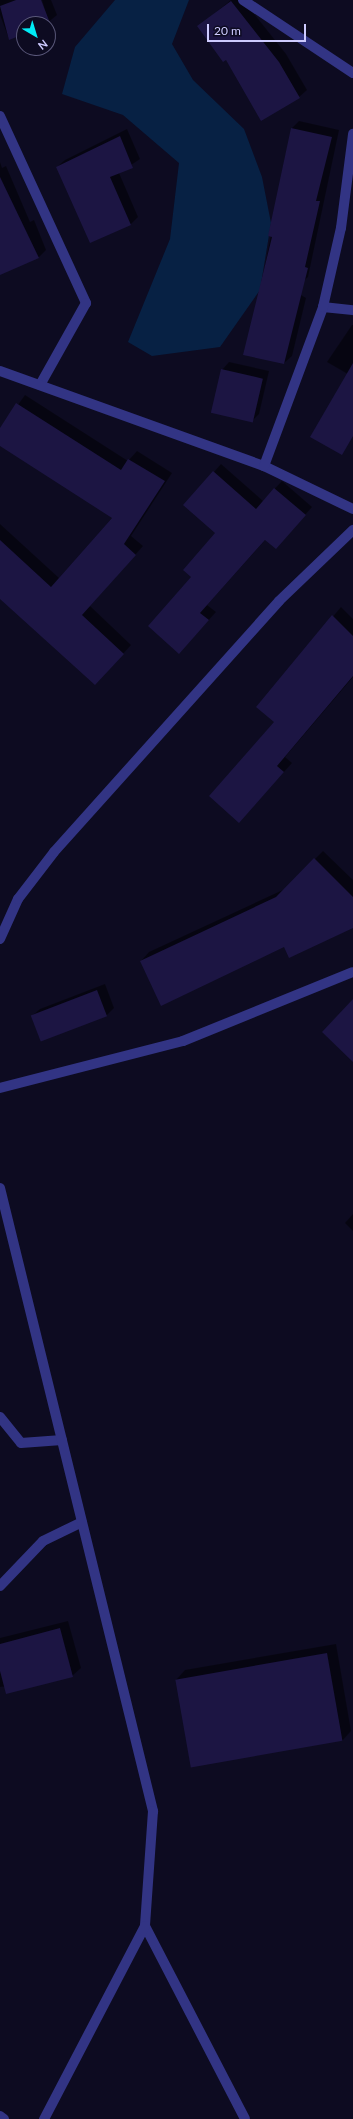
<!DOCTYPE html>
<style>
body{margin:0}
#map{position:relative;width:353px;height:2119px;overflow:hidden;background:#0d0b21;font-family:Lato,sans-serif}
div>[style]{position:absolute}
.water>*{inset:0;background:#072144}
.shadow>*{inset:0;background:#0007}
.building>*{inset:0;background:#1c1543;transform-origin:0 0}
.minor>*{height:10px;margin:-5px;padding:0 5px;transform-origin:5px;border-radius:5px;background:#323484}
.tertiary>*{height:10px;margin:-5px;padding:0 5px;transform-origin:5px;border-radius:5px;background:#323484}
span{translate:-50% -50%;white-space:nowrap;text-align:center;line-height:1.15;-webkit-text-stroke:3px #0d0b21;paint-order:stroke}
.north{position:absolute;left:16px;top:16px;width:40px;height:40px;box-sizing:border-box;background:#0d0b21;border:1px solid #5a587a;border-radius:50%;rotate:142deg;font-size:11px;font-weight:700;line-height:16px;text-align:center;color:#cecbff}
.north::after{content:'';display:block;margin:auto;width:14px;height:18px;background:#00ecf6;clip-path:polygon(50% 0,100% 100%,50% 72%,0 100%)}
.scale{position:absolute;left:207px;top:24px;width:99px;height:18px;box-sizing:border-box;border:2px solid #cecbff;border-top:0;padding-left:5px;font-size:12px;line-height:14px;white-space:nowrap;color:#cecbff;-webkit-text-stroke:3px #0d0b21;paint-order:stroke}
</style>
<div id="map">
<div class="water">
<div style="clip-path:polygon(115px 0,189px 0,172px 44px,193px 80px,244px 129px,262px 177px,271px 223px,260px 290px,220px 347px,152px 356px,128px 342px,170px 239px,179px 163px,123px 115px,62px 94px,75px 47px)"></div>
</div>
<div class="shadow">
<div style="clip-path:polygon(0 0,40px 0,48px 20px,42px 0,51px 0,57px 15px,46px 24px,24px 24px,24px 33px,9px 39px,0 15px)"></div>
<div style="clip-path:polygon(231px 0,243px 0,286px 54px,307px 90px,299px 97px,198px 27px)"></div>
<div style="clip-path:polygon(299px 121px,339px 130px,308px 277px,300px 284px,281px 283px,306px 298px,292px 356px,284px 363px,262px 281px,292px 128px)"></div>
<div style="clip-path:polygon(127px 129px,140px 159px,119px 173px,138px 217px,130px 225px,57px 167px,65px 160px)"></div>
<div style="clip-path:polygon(0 162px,2px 168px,6px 166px,30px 222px,34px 220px,46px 250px,39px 257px,0 274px)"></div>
<div style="clip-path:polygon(352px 325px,353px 325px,353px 377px,327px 362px)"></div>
<div style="clip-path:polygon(229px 362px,269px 371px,259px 414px,252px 421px,222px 370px)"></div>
<div style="clip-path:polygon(25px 395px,128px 461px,137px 451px,172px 473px,131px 536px,143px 546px,90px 606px,131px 645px,103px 676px,0 597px,0 524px,59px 578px,113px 517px,0 445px,0 430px)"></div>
<div style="clip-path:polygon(221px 464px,263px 501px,282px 481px,312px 507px,283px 540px,266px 539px,207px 605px,216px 612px,186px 645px,192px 577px,217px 533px,185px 505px)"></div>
<div style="clip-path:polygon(341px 607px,353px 619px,353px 677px,285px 757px,292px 763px,247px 813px,276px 722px,257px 707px)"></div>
<div style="clip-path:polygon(323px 851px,353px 880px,353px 927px,284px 946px,141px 961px,149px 952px,285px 889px)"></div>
<div style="clip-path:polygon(105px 984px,114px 1008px,107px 1015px,42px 1040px,32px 1016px,40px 1009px)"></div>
<div style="clip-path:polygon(353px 1214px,353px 1231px,345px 1223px)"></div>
<div style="clip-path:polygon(68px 1621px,81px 1668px,72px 1676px,0 1687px,0 1638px)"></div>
<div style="clip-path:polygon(336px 1644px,351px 1731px,342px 1741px,176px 1680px,185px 1670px)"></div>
</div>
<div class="building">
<div style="clip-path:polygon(16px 0,41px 0,50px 23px,24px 24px,24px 34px,9px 40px,0 6px)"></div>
<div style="clip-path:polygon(231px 1px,279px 62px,300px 98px,261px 121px,226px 60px,223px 62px,197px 26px)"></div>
<div style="clip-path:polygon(291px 128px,332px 137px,316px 201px,320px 201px,305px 267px,308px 268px,284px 364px,243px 355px,272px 237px,268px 236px)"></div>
<div style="clip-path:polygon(120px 136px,133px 168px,110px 177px,131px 225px,90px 243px,56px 167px)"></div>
<div style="clip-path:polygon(0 177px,39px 258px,0 275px)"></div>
<div style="clip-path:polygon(353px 363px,353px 436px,342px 455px,310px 437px)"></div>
<div style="left:221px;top:369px;width:43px;height:45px;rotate:13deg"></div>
<div style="clip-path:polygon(16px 403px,121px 470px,128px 459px,165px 481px,124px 544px,136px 555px,82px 615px,124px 654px,95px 685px,0 599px,0 540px,51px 587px,112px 518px,0 446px,0 428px)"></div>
<div style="clip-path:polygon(213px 471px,256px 509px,274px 488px,306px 515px,276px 549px,265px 540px,200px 613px,209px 620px,179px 654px,148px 626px,191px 577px,183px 570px,215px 533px,183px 505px)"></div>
<div style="clip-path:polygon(332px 615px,353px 636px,353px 676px,277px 766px,284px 772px,239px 823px,209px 796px,274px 722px,256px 707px)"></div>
<div style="clip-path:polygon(314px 858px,353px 897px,353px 928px,289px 958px,284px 947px,161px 1006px,140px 961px,276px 897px)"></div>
<div style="left:97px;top:990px;width:28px;height:71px;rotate:69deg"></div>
<div style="clip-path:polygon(353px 999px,353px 1062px,322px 1032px)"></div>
<div style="clip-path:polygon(60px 1628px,73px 1677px,6px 1694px,0 1671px,0 1644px)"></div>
<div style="left:327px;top:1653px;width:89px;height:154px;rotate:80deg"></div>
</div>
<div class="minor">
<div style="left:243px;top:0;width:132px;rotate:33.6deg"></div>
<div style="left:0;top:116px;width:206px;rotate:65.3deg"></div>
<div style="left:86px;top:303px;width:94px;rotate:119.3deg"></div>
<div style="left:323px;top:307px;width:30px;rotate:6deg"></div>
<div style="left:0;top:371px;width:281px;rotate:19.8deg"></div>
<div style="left:264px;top:466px;width:99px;rotate:25.8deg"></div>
<div style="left:264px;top:466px;width:170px;rotate:-69.6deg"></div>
<div style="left:323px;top:307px;width:81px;rotate:-77.2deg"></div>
<div style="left:341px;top:228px;width:95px;rotate:-82.7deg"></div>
<div style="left:0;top:1088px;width:189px;rotate:-14.4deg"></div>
<div style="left:183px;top:1041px;width:183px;rotate:-22.1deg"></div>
<div style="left:0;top:1417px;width:33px;rotate:51deg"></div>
<div style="left:21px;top:1443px;width:41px;rotate:-4.2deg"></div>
<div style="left:0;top:1586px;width:62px;rotate:-46.3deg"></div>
<div style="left:43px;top:1541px;width:43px;rotate:-26deg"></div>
<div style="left:145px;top:1926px;width:217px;rotate:62.6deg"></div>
<div style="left:0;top:2116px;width:5px;rotate:37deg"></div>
</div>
<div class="tertiary">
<div style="left:0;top:939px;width:44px;rotate:-65.8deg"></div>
<div style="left:18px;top:899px;width:59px;rotate:-52.5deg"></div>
<div style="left:54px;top:852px;width:337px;rotate:-48.1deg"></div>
<div style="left:279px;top:601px;width:103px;rotate:-43.8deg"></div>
<div style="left:0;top:1188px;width:642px;rotate:76.2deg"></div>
<div style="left:153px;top:1811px;width:115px;rotate:94deg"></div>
<div style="left:145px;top:1926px;width:218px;rotate:117.6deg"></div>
</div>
<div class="north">N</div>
<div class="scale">20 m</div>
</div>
